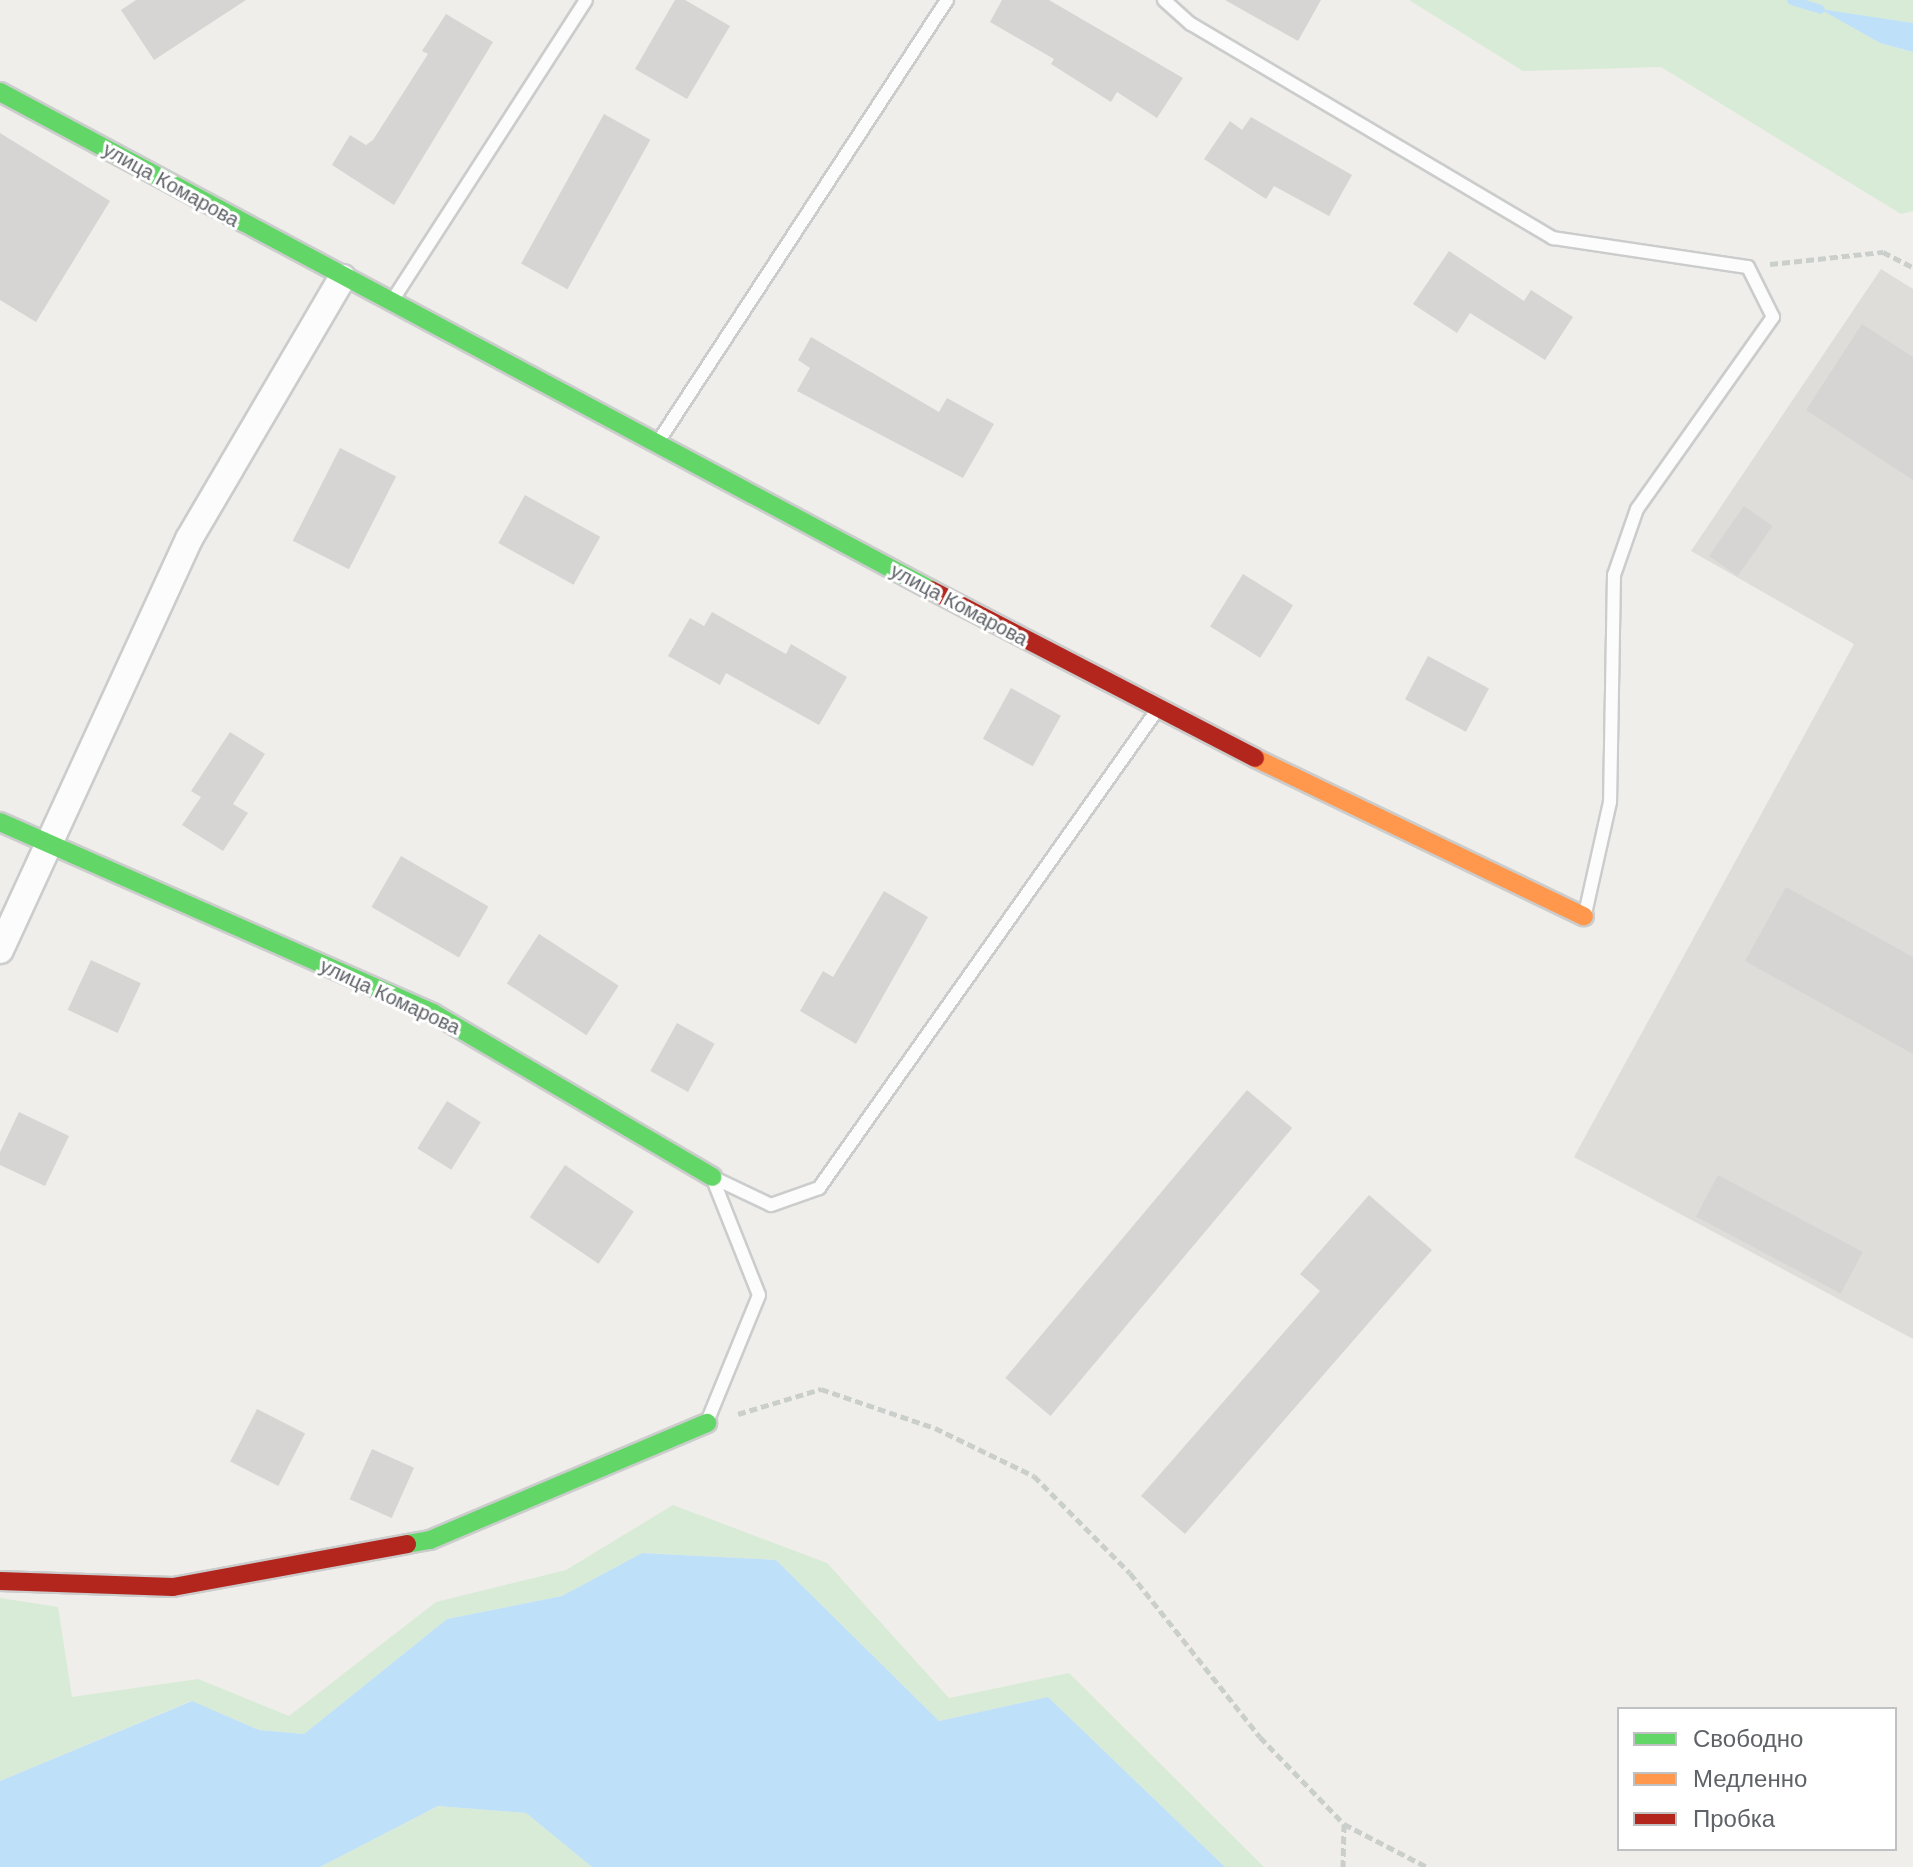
<!DOCTYPE html>
<meta charset="utf-8">
<style>
body{margin:0}
#map{position:relative;width:1913px;height:1867px;overflow:hidden;background:#efeeea;font-family:Arial,sans-serif}
div>[style]{position:absolute}
.industrial>*{inset:0;background:#dfddda}
.green>*{inset:0;background:#d8ebd6}
.water>*{inset:0;background:#bfe0f9}
.stream>*{height:9px;margin:-4.5px;padding:0 4.5px;transform-origin:4.5px;border-radius:4.5px;background:#bfe0f9}
.building>*{inset:0;background:#d6d5d3;transform-origin:0 0}
.path>*{height:5px;margin-top:-2.5px;transform-origin:0;background:repeating-linear-gradient(90deg,#cacfcc 0 8px,transparent 0 12px)}
.roads{filter:drop-shadow(2px 0 #cbcccc) drop-shadow(-2px 0 #cbcccc) drop-shadow(0 2px #cbcccc) drop-shadow(0 -2px #cbcccc)}
.lane>*{height:12px;margin:-6px;padding:0 6px;transform-origin:6px;border-radius:6px;background:#fdfcfc}
.street>*{height:26px;margin:-13px;padding:0 13px;transform-origin:13px;border-radius:13px;background:#fdfcfc}
.fast>*{height:18px;margin:-9px;padding:0 9px;transform-origin:9px;border-radius:9px;background:#63d668}
.slow>*{height:18px;margin:-9px;padding:0 9px;transform-origin:9px;border-radius:9px;background:#ff974d}
.jam>*{height:18px;margin:-9px;padding:0 9px;transform-origin:9px;border-radius:9px;background:#b3261e}
span{translate:-50% -50%;white-space:nowrap;text-align:center;line-height:1.15;-webkit-text-stroke:6px #fff;paint-order:stroke}
.street-label{font-size:20px;color:#5f6368}
.legend{position:absolute;left:1617px;top:1707px;width:280px;height:144px;box-sizing:border-box;background:#fff;border:2px solid #bfc1c3;margin:0;padding:10px 14px;list-style:none;font-size:24px;color:#5f6368}
.legend li{display:flex;align-items:center;gap:16px;height:40px}
.legend b{width:40px;border:2px solid #bfc1c3}
</style>
<div id="map">
<div class="industrial">
<div style="clip-path:polygon(1881px 269px,1913px 289px,1913px 1339px,1574px 1157px,1854px 644px,1691px 551px)"></div>
</div>
<div class="green">
<div style="clip-path:polygon(1409px 0,1913px 0,1913px 23px,1823px 10px,1880px 43px,1913px 52px,1913px 211px,1901px 214px,1661px 67px,1523px 71px)"></div>
<div style="clip-path:polygon(673px 1505px,827px 1563px,949px 1698px,1069px 1673px,1264px 1867px,1225px 1867px,1048px 1697px,939px 1721px,776px 1560px,642px 1553px,562px 1596px,447px 1619px,304px 1734px,259px 1730px,191px 1701px,0 1781px,0 1598px,58px 1607px,72px 1697px,198px 1679px,289px 1716px,436px 1602px,566px 1570px)"></div>
<div style="clip-path:polygon(438px 1806px,526px 1813px,592px 1867px,320px 1867px)"></div>
</div>
<div class="water">
<div style="clip-path:polygon(1820px 9px,1913px 23px,1913px 52px,1880px 43px)"></div>
<div style="clip-path:polygon(642px 1553px,776px 1560px,939px 1721px,1048px 1697px,1225px 1867px,592px 1867px,526px 1813px,438px 1806px,320px 1867px,0 1867px,0 1781px,192px 1701px,259px 1730px,304px 1734px,447px 1619px,562px 1596px)"></div>
</div>
<div class="stream">
<div style="left:1791px;top:0;width:30px;rotate:17deg"></div>
</div>
<div class="building">
<div style="clip-path:polygon(136px 0,246px 0,154px 60px,121px 10px)"></div>
<div style="clip-path:polygon(675px 0,685px 0,730px 26px,687px 99px,635px 69px)"></div>
<div style="clip-path:polygon(1002px 0,1049px 0,1183px 78px,1157px 118px,1117px 92px,1111px 102px,1051px 64px,1054px 59px,990px 22px)"></div>
<div style="clip-path:polygon(1225px 0,1321px 0,1298px 41px)"></div>
<div style="clip-path:polygon(446px 14px,493px 42px,394px 205px,332px 165px,350px 135px,366px 145px,373px 140px,428px 54px,422px 51px)"></div>
<div style="left:604px;top:114px;width:53px;height:171px;rotate:29deg"></div>
<div style="clip-path:polygon(1251px 117px,1352px 175px,1329px 216px,1274px 186px,1266px 199px,1204px 159px,1230px 121px,1242px 130px)"></div>
<div style="clip-path:polygon(0 133px,110px 201px,36px 322px,0 300px)"></div>
<div style="clip-path:polygon(1449px 251px,1524px 301px,1531px 290px,1573px 317px,1545px 360px,1470px 313px,1457px 333px,1413px 304px)"></div>
<div style="clip-path:polygon(1862px 324px,1913px 357px,1913px 480px,1806px 410px)"></div>
<div style="clip-path:polygon(811px 337px,939px 412px,947px 398px,994px 424px,963px 478px,797px 391px,810px 368px,798px 360px)"></div>
<div style="left:340px;top:448px;width:63px;height:104px;rotate:27deg"></div>
<div style="left:525px;top:495px;width:86px;height:55px;rotate:29deg"></div>
<div style="left:1744px;top:506px;width:35px;height:61px;rotate:35deg"></div>
<div style="left:1243px;top:574px;width:59px;height:62px;rotate:32deg"></div>
<div style="clip-path:polygon(712px 612px,786px 654px,791px 644px,847px 677px,819px 725px,726px 673px,720px 685px,668px 656px,690px 618px,704px 626px)"></div>
<div style="left:1428px;top:656px;width:69px;height:49px;rotate:28deg"></div>
<div style="left:1011px;top:688px;width:57px;height:58px;rotate:29deg"></div>
<div style="clip-path:polygon(230px 732px,265px 754px,233px 804px,248px 813px,223px 851px,182px 825px,201px 797px,191px 791px)"></div>
<div style="left:401px;top:856px;width:101px;height:59px;rotate:30deg"></div>
<div style="clip-path:polygon(1786px 887px,1913px 957px,1913px 1054px,1745px 961px)"></div>
<div style="clip-path:polygon(884px 891px,928px 917px,856px 1044px,800px 1011px,823px 971px,833px 977px)"></div>
<div style="left:539px;top:934px;width:95px;height:59px;rotate:33deg"></div>
<div style="left:91px;top:960px;width:55px;height:55px;rotate:25deg"></div>
<div style="left:677px;top:1023px;width:43px;height:55px;rotate:29deg"></div>
<div style="left:1247px;top:1090px;width:59px;height:376px;rotate:40deg"></div>
<div style="left:447px;top:1101px;width:40px;height:56px;rotate:32deg"></div>
<div style="clip-path:polygon(19px 1112px,69px 1136px,45px 1186px,0 1165px,0 1152px)"></div>
<div style="left:565px;top:1165px;width:83px;height:63px;rotate:34deg"></div>
<div style="left:1718px;top:1175px;width:164px;height:47px;rotate:28deg"></div>
<div style="clip-path:polygon(1369px 1195px,1432px 1250px,1185px 1534px,1141px 1496px,1320px 1291px,1300px 1274px)"></div>
<div style="left:257px;top:1409px;width:54px;height:59px;rotate:27deg"></div>
<div style="left:372px;top:1449px;width:46px;height:55px;rotate:24deg"></div>
</div>
<div class="path">
<div style="left:1770px;top:264px;width:114px;rotate:-6.1deg"></div>
<div style="left:1883px;top:252px;width:34px;rotate:27deg"></div>
<div style="left:738px;top:1414px;width:87px;rotate:-16.8deg"></div>
<div style="left:821px;top:1389px;width:120px;rotate:18.9deg"></div>
<div style="left:935px;top:1428px;width:110px;rotate:25.9deg"></div>
<div style="left:1034px;top:1476px;width:136px;rotate:45.3deg"></div>
<div style="left:1130px;top:1573px;width:209px;rotate:51.6deg"></div>
<div style="left:1260px;top:1737px;width:121px;rotate:46deg"></div>
<div style="left:1344px;top:1824px;width:43px;rotate:91.3deg"></div>
<div style="left:1344px;top:1824px;width:93px;rotate:27.4deg"></div>
</div>
<div class="roads">
<div class="lane">
<div style="left:1164px;top:0;width:36px;rotate:42deg"></div>
<div style="left:1191px;top:24px;width:421px;rotate:30.6deg"></div>
<div style="left:1553px;top:238px;width:197px;rotate:8.5deg"></div>
<div style="left:1748px;top:267px;width:56px;rotate:63.4deg"></div>
<div style="left:1773px;top:317px;width:235px;rotate:125.3deg"></div>
<div style="left:1637px;top:509px;width:70px;rotate:109.2deg"></div>
<div style="left:1614px;top:575px;width:227px;rotate:91deg"></div>
<div style="left:1610px;top:802px;width:115px;rotate:102.6deg"></div>
<div style="left:394px;top:298px;width:354px;rotate:-57.2deg"></div>
<div style="left:658px;top:442px;width:528px;rotate:-56.82deg"></div>
<div style="left:707px;top:1422px;width:137px;rotate:-67.7deg"></div>
<div style="left:759px;top:1295px;width:127px;rotate:-111.7deg"></div>
<div style="left:712px;top:1177px;width:65px;rotate:25.4deg"></div>
<div style="left:771px;top:1205px;width:51px;rotate:-19.5deg"></div>
<div style="left:819px;top:1188px;width:582px;rotate:-54.73deg"></div>
</div>
<div class="street">
<div style="left:0;top:950px;width:452px;rotate:-65.3deg"></div>
<div style="left:189px;top:539px;width:303px;rotate:-59.6deg"></div>
</div>
<div class="fast">
<div style="left:0;top:92px;width:1056px;rotate:28.14deg"></div>
<div style="left:0;top:822px;width:473px;rotate:23.8deg"></div>
<div style="left:433px;top:1013px;width:324px;rotate:30.4deg"></div>
<div style="left:407px;top:1544px;width:23px;rotate:-10deg"></div>
<div style="left:430px;top:1540px;width:301px;rotate:-22.9deg"></div>
</div>
<div class="slow">
<div style="left:1255px;top:758px;width:365px;rotate:25.7deg"></div>
</div>
<div class="jam">
<div style="left:931px;top:590px;width:365px;rotate:27.4deg"></div>
<div style="left:0;top:1581px;width:173px;rotate:2deg"></div>
<div style="left:173px;top:1587px;width:238px;rotate:-10.4deg"></div>
</div>
</div>
<div class="street-label">
<span style="left:171px;top:185px;rotate:29deg">улица Комарова</span>
<span style="left:959px;top:605px;rotate:28deg">улица Комарова</span>
<span style="left:390px;top:997px;rotate:25deg">улица Комарова</span>
</div>
<ul class="legend">
<li><b style="height:10px;background:#63d668"></b>Свободно</li>
<li><b style="height:10px;background:#ff974d"></b>Медленно</li>
<li><b style="height:10px;background:#b3261e"></b>Пробка</li>
</ul>
</div>
